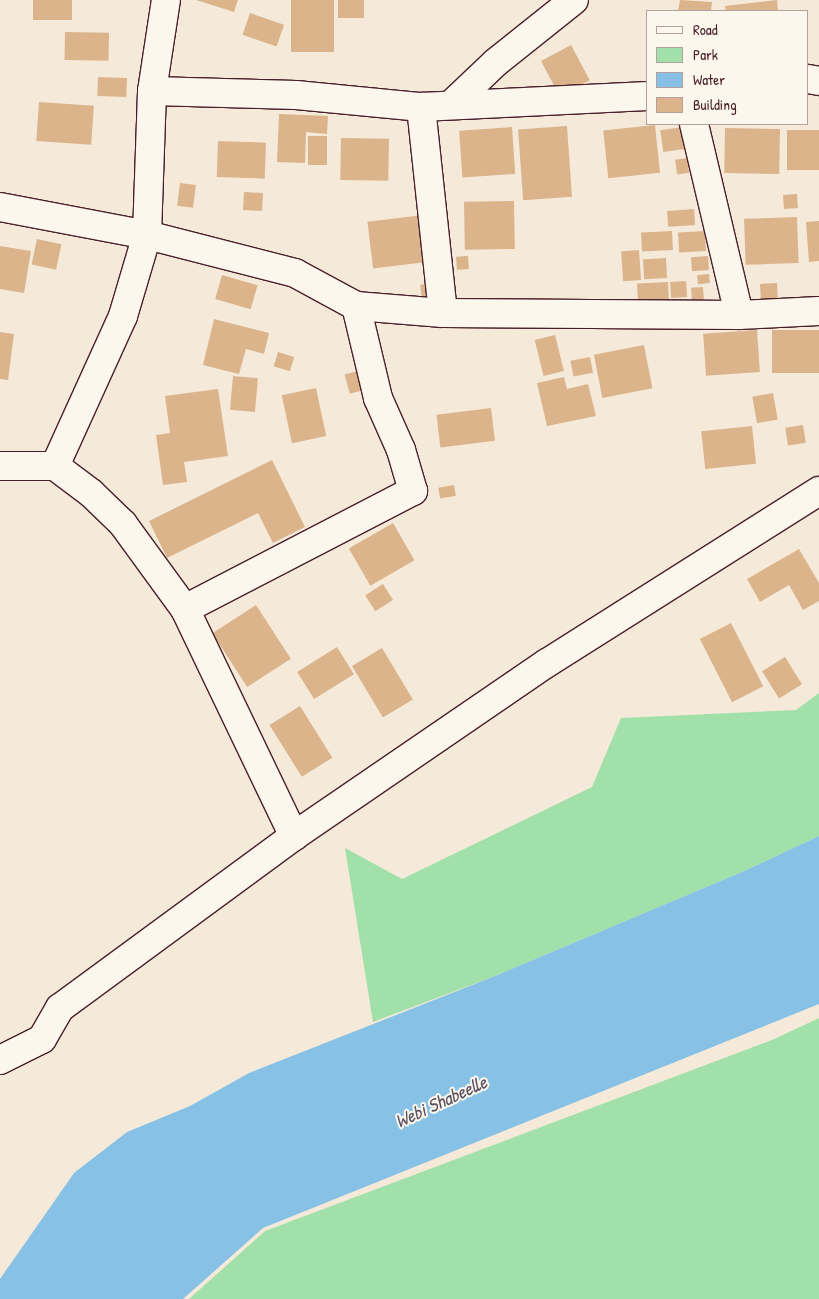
<!DOCTYPE html>
<style>
body{margin:0}
#map{position:relative;width:819px;height:1299px;overflow:hidden;background:#f5ead9;font-family:"Patrick Hand",sans-serif}
div>[style]{position:absolute}
.green>*{inset:0;background:#a1e0a9}
.water>*{inset:0;background:#87c2e6}
.building>*{inset:0;background:#dbb48c;transform-origin:0 0}
.roads{filter:drop-shadow(1px 0 #4a1f2b) drop-shadow(-1px 0 #4a1f2b) drop-shadow(0 1px #4a1f2b) drop-shadow(0 -1px #4a1f2b)}
.minor>*{height:28px;margin:-14px;padding:0 14px;transform-origin:14px;border-radius:14px;background:#fbf7ec}
span{translate:-50% -50%;white-space:nowrap;text-align:center;line-height:1.15;-webkit-text-stroke:4px #fbf7ec;paint-order:stroke}
.water-label{font-size:19px;color:#5c5063;font-style:italic}
.legend{position:absolute;left:646px;top:10px;width:162px;height:115px;box-sizing:border-box;background:#fbf7ec;border:1px solid #b4a19f;margin:0;padding:6px 9px;list-style:none;font-size:15px;color:#4a1f2b}
.legend li{display:flex;align-items:center;gap:10px;height:25px}
.legend b{width:25px;border:1px solid #b4a19f}
</style>
<div id="map">
<div class="green">
<div style="clip-path:polygon(819px 693px,819px 836px,742px 872px,495px 976px,373px 1022px,345px 848px,402px 879px,592px 787px,621px 718px,796px 710px)"></div>
<div style="clip-path:polygon(819px 1018px,819px 1299px,189px 1299px,265px 1231px,772px 1040px)"></div>
</div>
<div class="water">
<div style="clip-path:polygon(819px 836px,819px 1004px,263px 1228px,183px 1299px,0 1299px,0 1279px,74px 1173px,127px 1132px,190px 1106px,249px 1073px,495px 976px,742px 872px)"></div>
</div>
<div class="building">
<div style="left:33px;top:0;width:39px;height:20px"></div>
<div style="clip-path:polygon(196px 0,238px 0,234px 12px)"></div>
<div style="left:291px;top:0;width:43px;height:52px"></div>
<div style="left:338px;top:0;width:26px;height:18px"></div>
<div style="clip-path:polygon(680px 0,712px 2px,711px 11px,678px 11px)"></div>
<div style="clip-path:polygon(777px 0,778px 11px,726px 11px,725px 6px)"></div>
<div style="left:250px;top:13px;width:36px;height:23px;rotate:19deg"></div>
<div style="left:65px;top:32px;width:44px;height:28px;rotate:1deg"></div>
<div style="left:571px;top:45px;width:40px;height:34px;rotate:62deg"></div>
<div style="left:98px;top:77px;width:29px;height:19px;rotate:2deg"></div>
<div style="left:39px;top:102px;width:55px;height:39px;rotate:4deg"></div>
<div style="clip-path:polygon(279px 114px,328px 116px,327px 134px,306px 132px,305px 163px,277px 162px)"></div>
<div style="left:655px;top:125px;width:48px;height:52px;rotate:84deg"></div>
<div style="left:567px;top:126px;width:71px;height:49px;rotate:86deg"></div>
<div style="left:512px;top:127px;width:47px;height:53px;rotate:86deg"></div>
<div style="left:683px;top:127px;width:22px;height:23px;rotate:82deg"></div>
<div style="left:725px;top:128px;width:55px;height:45px;rotate:1deg"></div>
<div style="left:819px;top:130px;width:40px;height:32px;rotate:90deg"></div>
<div style="left:308px;top:136px;width:19px;height:29px"></div>
<div style="left:341px;top:138px;width:48px;height:42px;rotate:1deg"></div>
<div style="left:218px;top:141px;width:48px;height:36px;rotate:2deg"></div>
<div style="left:687px;top:158px;width:15px;height:12px;rotate:82deg"></div>
<div style="left:180px;top:183px;width:16px;height:23px;rotate:7deg"></div>
<div style="left:244px;top:192px;width:19px;height:18px;rotate:3deg"></div>
<div style="left:797px;top:194px;width:14px;height:14px;rotate:86deg"></div>
<div style="left:514px;top:201px;width:48px;height:50px;rotate:89deg"></div>
<div style="left:694px;top:209px;width:16px;height:27px;rotate:86deg"></div>
<div style="left:423px;top:215px;width:47px;height:56px;rotate:83deg"></div>
<div style="left:797px;top:217px;width:46px;height:53px;rotate:88deg"></div>
<div style="clip-path:polygon(819px 221px,819px 261px,809px 262px,806px 222px)"></div>
<div style="left:672px;top:231px;width:19px;height:31px;rotate:87deg"></div>
<div style="left:705px;top:231px;width:20px;height:27px;rotate:87deg"></div>
<div style="left:37px;top:239px;width:25px;height:26px;rotate:12deg"></div>
<div style="clip-path:polygon(0 246px,31px 251px,24px 293px,0 289px)"></div>
<div style="left:639px;top:250px;width:30px;height:18px;rotate:86deg"></div>
<div style="left:468px;top:256px;width:13px;height:12px;rotate:86deg"></div>
<div style="left:708px;top:256px;width:14px;height:17px;rotate:86deg"></div>
<div style="left:666px;top:258px;width:20px;height:23px;rotate:87deg"></div>
<div style="left:709px;top:274px;width:9px;height:12px;rotate:84deg"></div>
<div style="left:222px;top:275px;width:37px;height:25px;rotate:16deg"></div>
<div style="left:686px;top:281px;width:16px;height:16px;rotate:86deg"></div>
<div style="left:668px;top:282px;width:19px;height:31px;rotate:87deg"></div>
<div style="left:432px;top:283px;width:15px;height:12px;rotate:82deg"></div>
<div style="left:777px;top:283px;width:18px;height:17px;rotate:87deg"></div>
<div style="left:703px;top:287px;width:14px;height:12px;rotate:86deg"></div>
<div style="clip-path:polygon(214px 319px,269px 333px,264px 354px,246px 349px,239px 374px,203px 365px)"></div>
<div style="left:757px;top:330px;width:42px;height:54px;rotate:86deg"></div>
<div style="left:819px;top:330px;width:43px;height:47px;rotate:90deg"></div>
<div style="clip-path:polygon(0 332px,14px 334px,8px 380px,0 379px)"></div>
<div style="left:555px;top:335px;width:37px;height:21px;rotate:76deg"></div>
<div style="left:644px;top:345px;width:44px;height:51px;rotate:79deg"></div>
<div style="left:278px;top:352px;width:17px;height:15px;rotate:17deg"></div>
<div style="left:590px;top:357px;width:16px;height:20px;rotate:79deg"></div>
<div style="left:361px;top:370px;width:20px;height:17px;rotate:75deg"></div>
<div style="left:233px;top:376px;width:25px;height:34px;rotate:5deg"></div>
<div style="clip-path:polygon(564px 377px,567px 389px,588px 384px,596px 416px,547px 426px,537px 383px)"></div>
<div style="left:316px;top:388px;width:49px;height:35px;rotate:78deg"></div>
<div style="clip-path:polygon(218px 389px,228px 456px,184px 462px,187px 482px,163px 485px,156px 435px,170px 433px,165px 396px)"></div>
<div style="left:773px;top:393px;width:27px;height:21px;rotate:80deg"></div>
<div style="left:491px;top:408px;width:33px;height:55px;rotate:83deg"></div>
<div style="left:803px;top:425px;width:18px;height:18px;rotate:81deg"></div>
<div style="left:752px;top:426px;width:38px;height:51px;rotate:84deg"></div>
<div style="clip-path:polygon(272px 460px,305px 527px,273px 543px,258px 513px,167px 558px,149px 521px)"></div>
<div style="left:454px;top:485px;width:11px;height:16px;rotate:80deg"></div>
<div style="left:393px;top:523px;width:43px;height:51px;rotate:60deg"></div>
<div style="clip-path:polygon(799px 549px,819px 583px,819px 601px,803px 610px,789px 585px,760px 602px,747px 579px)"></div>
<div style="left:383px;top:584px;width:19px;height:21px;rotate:58deg"></div>
<div style="left:256px;top:605px;width:64px;height:52px;rotate:57deg"></div>
<div style="left:731px;top:623px;width:71px;height:35px;rotate:63deg"></div>
<div style="left:337px;top:647px;width:32px;height:47px;rotate:58deg"></div>
<div style="left:382px;top:648px;width:60px;height:35px;rotate:59deg"></div>
<div style="left:785px;top:657px;width:32px;height:27px;rotate:58deg"></div>
<div style="left:300px;top:706px;width:61px;height:36px;rotate:58deg"></div>
</div>
<div class="roads">
<div class="minor">
<div style="left:808px;top:79px;width:11px;rotate:10deg"></div>
<div style="left:152px;top:91px;width:144px;rotate:1.6deg"></div>
<div style="left:296px;top:95px;width:126px;rotate:5.5deg"></div>
<div style="left:421px;top:107px;width:227px;rotate:-2.8deg"></div>
<div style="left:452px;top:104px;width:59px;rotate:-43.6deg"></div>
<div style="left:495px;top:63px;width:101px;rotate:-38.6deg"></div>
<div style="left:421px;top:107px;width:207px;rotate:83.9deg"></div>
<div style="left:694px;top:124px;width:196px;rotate:76.7deg"></div>
<div style="left:0;top:207px;width:150px;rotate:10.8deg"></div>
<div style="left:147px;top:235px;width:153px;rotate:14.4deg"></div>
<div style="left:295px;top:273px;width:69px;rotate:28.4deg"></div>
<div style="left:356px;top:306px;width:87px;rotate:4.6deg"></div>
<div style="left:443px;top:313px;width:296px;rotate:0.4deg"></div>
<div style="left:739px;top:315px;width:80px;rotate:-2.9deg"></div>
<div style="left:0;top:466px;width:55px"></div>
<div style="left:55px;top:466px;width:165px;rotate:-65.6deg"></div>
<div style="left:123px;top:316px;width:84px;rotate:-73.5deg"></div>
<div style="left:147px;top:235px;width:144px;rotate:-88deg"></div>
<div style="left:152px;top:91px;width:92px;rotate:-81.3deg"></div>
<div style="left:55px;top:466px;width:45px;rotate:36.9deg"></div>
<div style="left:91px;top:493px;width:45px;rotate:44.1deg"></div>
<div style="left:123px;top:524px;width:105px;rotate:53.9deg"></div>
<div style="left:185px;top:609px;width:252px;rotate:64.4deg"></div>
<div style="left:185px;top:609px;width:257px;rotate:-27.4deg"></div>
<div style="left:413px;top:491px;width:43px;rotate:-106.3deg"></div>
<div style="left:401px;top:450px;width:57px;rotate:-113.9deg"></div>
<div style="left:378px;top:398px;width:95px;rotate:-103.4deg"></div>
<div style="left:0;top:1060px;width:47px;rotate:-26.6deg"></div>
<div style="left:42px;top:1039px;width:36px;rotate:-60deg"></div>
<div style="left:60px;top:1008px;width:290px;rotate:-36.3deg"></div>
<div style="left:294px;top:836px;width:306px;rotate:-34.4deg"></div>
<div style="left:547px;top:663px;width:322px;rotate:-32.3deg"></div>
</div>
</div>
<div class="water-label">
<span style="left:441px;top:1102px;rotate:-25deg">Webi Shabeelle</span>
</div>
<ul class="legend">
<li><b style="height:6px;background:#fbf7ec"></b>Road</li>
<li><b style="height:14px;background:#a1e0a9"></b>Park</li>
<li><b style="height:14px;background:#87c2e6"></b>Water</li>
<li><b style="height:14px;background:#dbb48c"></b>Building</li>
</ul>
</div>
